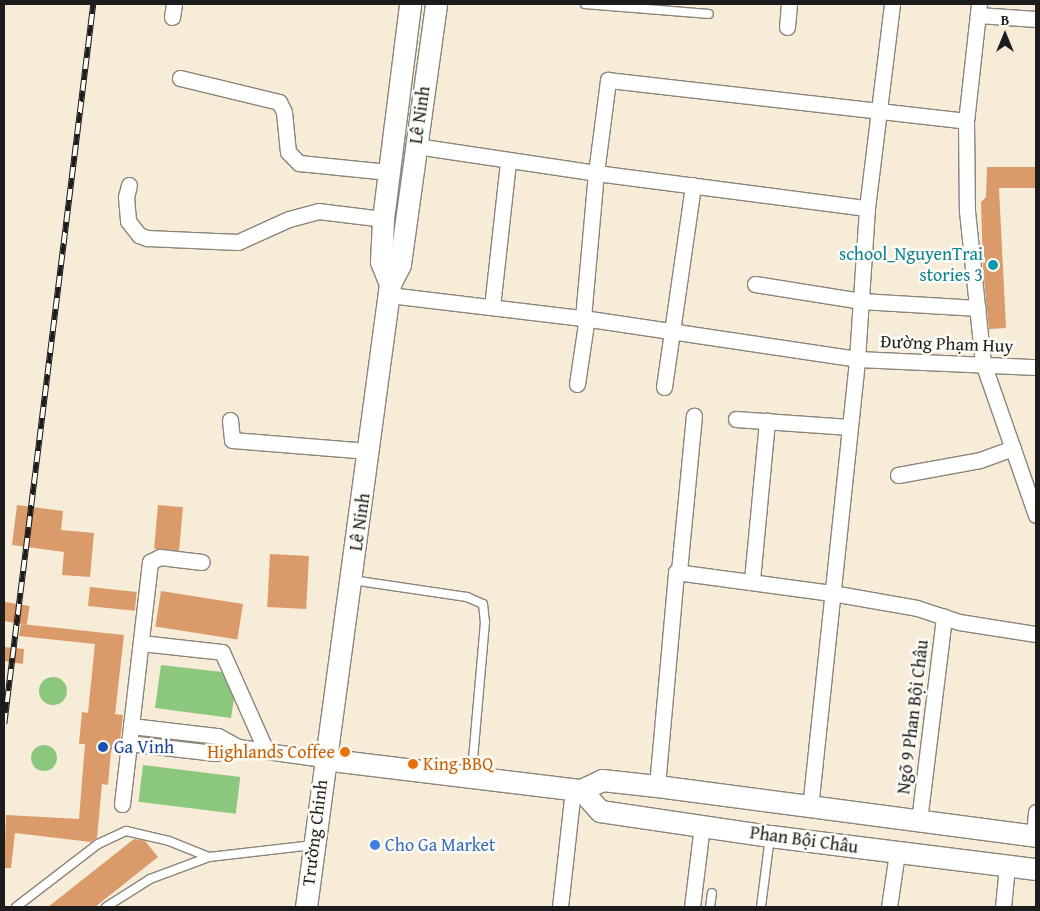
<!DOCTYPE html>
<meta charset="utf-8">
<style>
body{margin:0}
#map{position:relative;width:1040px;height:911px;overflow:hidden;background:#f7ecd8;font-family:"Gentium Book Plus",serif}
div>[style]{position:absolute}
.green>*{inset:0;background:#8bc87e;transform-origin:0 0}
.round{border-radius:50%}
.building>*{inset:0;background:#db9a6a;transform-origin:0 0}
.roads{filter:drop-shadow(1px 0 #8a847a) drop-shadow(-1px 0 #8a847a) drop-shadow(0 1px #8a847a) drop-shadow(0 -1px #8a847a)}
.lane>*{height:8px;margin:-4px;padding:0 4px;transform-origin:4px;border-radius:4px;background:#fff}
.street>*{height:15px;margin:-7.5px;padding:0 7.5px;transform-origin:7.5px;border-radius:7.5px;background:#fff}
.secondary>*{height:21px;margin:-10.5px;padding:0 10.5px;transform-origin:10.5px;border-radius:10.5px;background:#fff}
.rail>*{height:5.5px;margin-top:-2.75px;transform-origin:0;background:repeating-linear-gradient(90deg,#fdfcf7 0 11px,#1c1c1c 0 22px);box-sizing:border-box;border-block:1px solid #1c1c1c}
.dots>*{width:14px;height:14px;translate:-50% -50%;box-sizing:border-box;border:2px solid #fdfcf7;border-radius:50%}
span{translate:-50% -50%;white-space:nowrap;text-align:center;line-height:1.15;-webkit-text-stroke:5px #fdfcf7;paint-order:stroke}
.street-label{font-size:18px;color:#1c1c1c}
.culture-label{font-size:18px;color:#0d838f}
.right{translate:-100% -50%;text-align:right}
.transit-label{font-size:18px;color:#164399}
.left{translate:0 -50%;text-align:left}
.food-label{font-size:18px;color:#c56008}
.shop-label{font-size:18px;color:#366cbe}
.frame{position:absolute;inset:0;border:5px solid #1c1c1c;pointer-events:none}
.north{position:absolute;left:980px;top:10px;width:50px;height:50px;-webkit-text-stroke:4px #fdfcf7;paint-order:stroke;rotate:0deg;font-size:14px;font-weight:700;line-height:20px;text-align:center;color:#1c1c1c}
.north::after{content:'';display:block;margin:auto;width:18px;height:22px;background:#1c1c1c;clip-path:polygon(50% 0,100% 100%,50% 72%,0 100%)}
</style>
<div id="map">
<div class="green">
<div style="clip-path:polygon(161px 665px,222px 672px,235px 692px,231px 718px,155px 708px)"></div>
<div class="round" style="left:39px;top:677px;width:28px;height:28px"></div>
<div class="round" style="left:31px;top:745px;width:26px;height:26px"></div>
<div style="left:143px;top:765px;width:98px;height:37px;rotate:7deg"></div>
</div>
<div class="building">
<div style="clip-path:polygon(987px 167px,1036px 167px,1036px 188px,999px 188px,1006px 328px,989px 329px,983px 270px,981px 202px,986px 197px)"></div>
<div style="clip-path:polygon(17px 505px,63px 511px,61px 530px,94px 533px,90px 577px,62px 575px,64px 552px,12px 545px)"></div>
<div style="left:158px;top:505px;width:25px;height:44px;rotate:5deg"></div>
<div style="left:270px;top:554px;width:39px;height:53px;rotate:3deg"></div>
<div style="left:90px;top:587px;width:47px;height:19px;rotate:6deg"></div>
<div style="left:161px;top:591px;width:83px;height:36px;rotate:9deg"></div>
<div style="left:5px;top:602px;width:25px;height:19px;rotate:9deg"></div>
<div style="clip-path:polygon(21px 624px,124px 635px,115px 714px,123px 715px,119px 750px,111px 750px,108px 785px,102px 784px,97px 838px,91px 842px,15px 833px,11px 868px,4px 868px,6px 815px,79px 819px,85px 744px,79px 744px,82px 712px,88px 713px,95px 644px,19px 636px)"></div>
<div style="clip-path:polygon(4px 647px,24px 649px,23px 664px,4px 661px)"></div>
<div style="clip-path:polygon(134px 839px,145px 841px,158px 857px,95px 907px,48px 907px)"></div>
</div>
<div class="roads">
<div class="lane">
<div style="left:585px;top:4px;width:124px;rotate:4.6deg"></div>
<div style="left:352px;top:580px;width:116px;rotate:8.4deg"></div>
<div style="left:467px;top:597px;width:17px;rotate:24deg"></div>
<div style="left:483px;top:604px;width:18px;rotate:84deg"></div>
<div style="left:485px;top:622px;width:137px;rotate:95deg"></div>
<div style="left:16px;top:907px;width:103px;rotate:-37.5deg"></div>
<div style="left:98px;top:844px;width:31px;rotate:-25deg"></div>
<div style="left:126px;top:831px;width:44px;rotate:13.1deg"></div>
<div style="left:169px;top:841px;width:43px;rotate:21.8deg"></div>
<div style="left:106px;top:907px;width:52px;rotate:-32.5deg"></div>
<div style="left:150px;top:879px;width:63px;rotate:-20.4deg"></div>
<div style="left:209px;top:857px;width:105px;rotate:-6.6deg"></div>
<div style="left:710px;top:907px;width:14px;rotate:-82deg"></div>
<div style="left:761px;top:907px;width:71px;rotate:-82.7deg"></div>
</div>
<div class="street">
<div style="left:979px;top:4px;width:118px;rotate:96.3deg"></div>
<div style="left:966px;top:121px;width:90px;rotate:89.4deg"></div>
<div style="left:967px;top:211px;width:153px;rotate:84deg"></div>
<div style="left:983px;top:363px;width:161px;rotate:70.8deg"></div>
<div style="left:978px;top:15px;width:58px;rotate:3.9deg"></div>
<div style="left:172px;top:17px;width:13px;rotate:-81deg"></div>
<div style="left:787px;top:27px;width:23px;rotate:-85deg"></div>
<div style="left:180px;top:78px;width:102px;rotate:13.6deg"></div>
<div style="left:279px;top:102px;width:11px;rotate:63deg"></div>
<div style="left:284px;top:112px;width:40px;rotate:84.3deg"></div>
<div style="left:288px;top:152px;width:16px;rotate:45deg"></div>
<div style="left:299px;top:163px;width:90px;rotate:5.7deg"></div>
<div style="left:416px;top:146px;width:182px;rotate:8.5deg"></div>
<div style="left:596px;top:173px;width:273px;rotate:7.4deg"></div>
<div style="left:129px;top:185px;width:12px;rotate:104deg"></div>
<div style="left:126px;top:197px;width:24px;rotate:85deg"></div>
<div style="left:128px;top:221px;width:18px;rotate:52deg"></div>
<div style="left:139px;top:235px;width:9px;rotate:21deg"></div>
<div style="left:147px;top:238px;width:91px;rotate:2.5deg"></div>
<div style="left:238px;top:242px;width:56px;rotate:-24.3deg"></div>
<div style="left:289px;top:219px;width:30px;rotate:-15deg"></div>
<div style="left:318px;top:211px;width:65px;rotate:7deg"></div>
<div style="left:755px;top:284px;width:107px;rotate:9.1deg"></div>
<div style="left:861px;top:301px;width:117px;rotate:3.4deg"></div>
<div style="left:389px;top:295px;width:195px;rotate:6.8deg"></div>
<div style="left:583px;top:318px;width:277px;rotate:8.5deg"></div>
<div style="left:857px;top:359px;width:179px;rotate:2.6deg"></div>
<div style="left:492px;top:307px;width:147px;rotate:-83.7deg"></div>
<div style="left:577px;top:384px;width:61px;rotate:-81.5deg"></div>
<div style="left:586px;top:324px;width:7px;rotate:-117deg"></div>
<div style="left:583px;top:318px;width:146px;rotate:-84.9deg"></div>
<div style="left:596px;top:173px;width:94px;rotate:-82.6deg"></div>
<div style="left:608px;top:80px;width:360px;rotate:6.5deg"></div>
<div style="left:664px;top:387px;width:204px;rotate:-81.8deg"></div>
<div style="left:736px;top:419px;width:113px;rotate:4deg"></div>
<div style="left:230px;top:420px;width:20px;rotate:84deg"></div>
<div style="left:232px;top:440px;width:137px;rotate:4.6deg"></div>
<div style="left:898px;top:475px;width:83px;rotate:-10.4deg"></div>
<div style="left:980px;top:460px;width:35px;rotate:-20deg"></div>
<div style="left:679px;top:571px;width:156px;rotate:-84.5deg"></div>
<div style="left:752px;top:580px;width:160px;rotate:-84.6deg"></div>
<div style="left:141px;top:643px;width:81px;rotate:6.3deg"></div>
<div style="left:222px;top:652px;width:108px;rotate:66deg"></div>
<div style="left:131px;top:726px;width:88px;rotate:6.6deg"></div>
<div style="left:218px;top:736px;width:23px;rotate:29deg"></div>
<div style="left:238px;top:747px;width:86px;rotate:8deg"></div>
<div style="left:128px;top:743px;width:88px;rotate:6.6deg"></div>
<div style="left:215px;top:753px;width:24px;rotate:-15deg"></div>
<div style="left:657px;top:786px;width:215px;rotate:-84.9deg"></div>
<div style="left:676px;top:572px;width:157px;rotate:7.7deg"></div>
<div style="left:832px;top:593px;width:86px;rotate:10deg"></div>
<div style="left:917px;top:608px;width:44px;rotate:18.4deg"></div>
<div style="left:959px;top:622px;width:78px;rotate:8.9deg"></div>
<div style="left:122px;top:804px;width:244px;rotate:-83.4deg"></div>
<div style="left:150px;top:562px;width:11px;rotate:-27deg"></div>
<div style="left:160px;top:557px;width:42px;rotate:6.8deg"></div>
<div style="left:810px;top:808px;width:451px;rotate:-84deg"></div>
<div style="left:857px;top:359px;width:151px;rotate:-86.2deg"></div>
<div style="left:867px;top:208px;width:206px;rotate:-83deg"></div>
<div style="left:919px;top:821px;width:206px;rotate:-83deg"></div>
<div style="left:1034px;top:835px;width:23px;rotate:-85deg"></div>
<div style="left:560px;top:907px;width:119px;rotate:-83.7deg"></div>
<div style="left:692px;top:907px;width:82px;rotate:-83deg"></div>
<div style="left:889px;top:907px;width:55px;rotate:-81.6deg"></div>
<div style="left:1003px;top:907px;width:40px;rotate:-84.3deg"></div>
</div>
<div class="secondary">
<div style="left:390px;top:284px;width:24px;rotate:-112deg"></div>
<div style="left:381px;top:262px;width:43px;rotate:-87.3deg"></div>
<div style="left:383px;top:219px;width:217px;rotate:-82.8deg"></div>
<div style="left:323px;top:759px;width:260px;rotate:6.9deg"></div>
<div style="left:581px;top:790px;width:23px;rotate:-25deg"></div>
<div style="left:602px;top:780px;width:55px;rotate:6.2deg"></div>
<div style="left:657px;top:786px;width:382px;rotate:7.5deg"></div>
<div style="left:581px;top:790px;width:28px;rotate:48deg"></div>
<div style="left:600px;top:811px;width:172px;rotate:8.4deg"></div>
<div style="left:770px;top:836px;width:268px;rotate:7.1deg"></div>
<div style="left:306px;top:907px;width:629px;rotate:-82.32deg"></div>
<div style="left:390px;top:284px;width:22px;rotate:-63deg"></div>
<div style="left:400px;top:264px;width:262px;rotate:-82.1deg"></div>
</div>
</div>
<div class="rail">
<div style="left:4px;top:724px;width:725px;rotate:-82.95deg"></div>
</div>
<div class="dots">
<div style="left:993px;top:265px;background:#0f9aa8"></div>
<div style="left:103px;top:747px;background:#1a4fb4"></div>
<div style="left:345px;top:752px;background:#e8710a"></div>
<div style="left:413px;top:764px;background:#e8710a"></div>
<div style="left:375px;top:845px;background:#3f7fe0"></div>
</div>
<div class="street-label">
<span style="left:420px;top:115px;rotate:-82deg">Lê Ninh</span>
<span style="left:947px;top:344px;rotate:2deg">Đường Phạm Huy</span>
<span style="left:360px;top:522px;rotate:-82deg">Lê Ninh</span>
<span style="left:913px;top:717px;rotate:-83deg">Ngõ 9 Phan Bội Châu</span>
<span style="left:315px;top:833px;rotate:-83deg">Trường Chinh</span>
<span style="left:804px;top:840px;rotate:8deg">Phan Bội Châu</span>
</div>
<div class="culture-label">
<span class="right" style="left:983px;top:265px">school_NguyenTrai<br>stories 3</span>
</div>
<div class="transit-label">
<span class="left" style="left:114px;top:747px">Ga Vinh</span>
</div>
<div class="food-label">
<span class="right" style="left:335px;top:752px">Highlands Coffee</span>
<span class="left" style="left:423px;top:764px">King BBQ</span>
</div>
<div class="shop-label">
<span class="left" style="left:385px;top:845px">Cho Ga Market</span>
</div>
<div class="frame"></div>
<div class="north">B</div>
</div>
